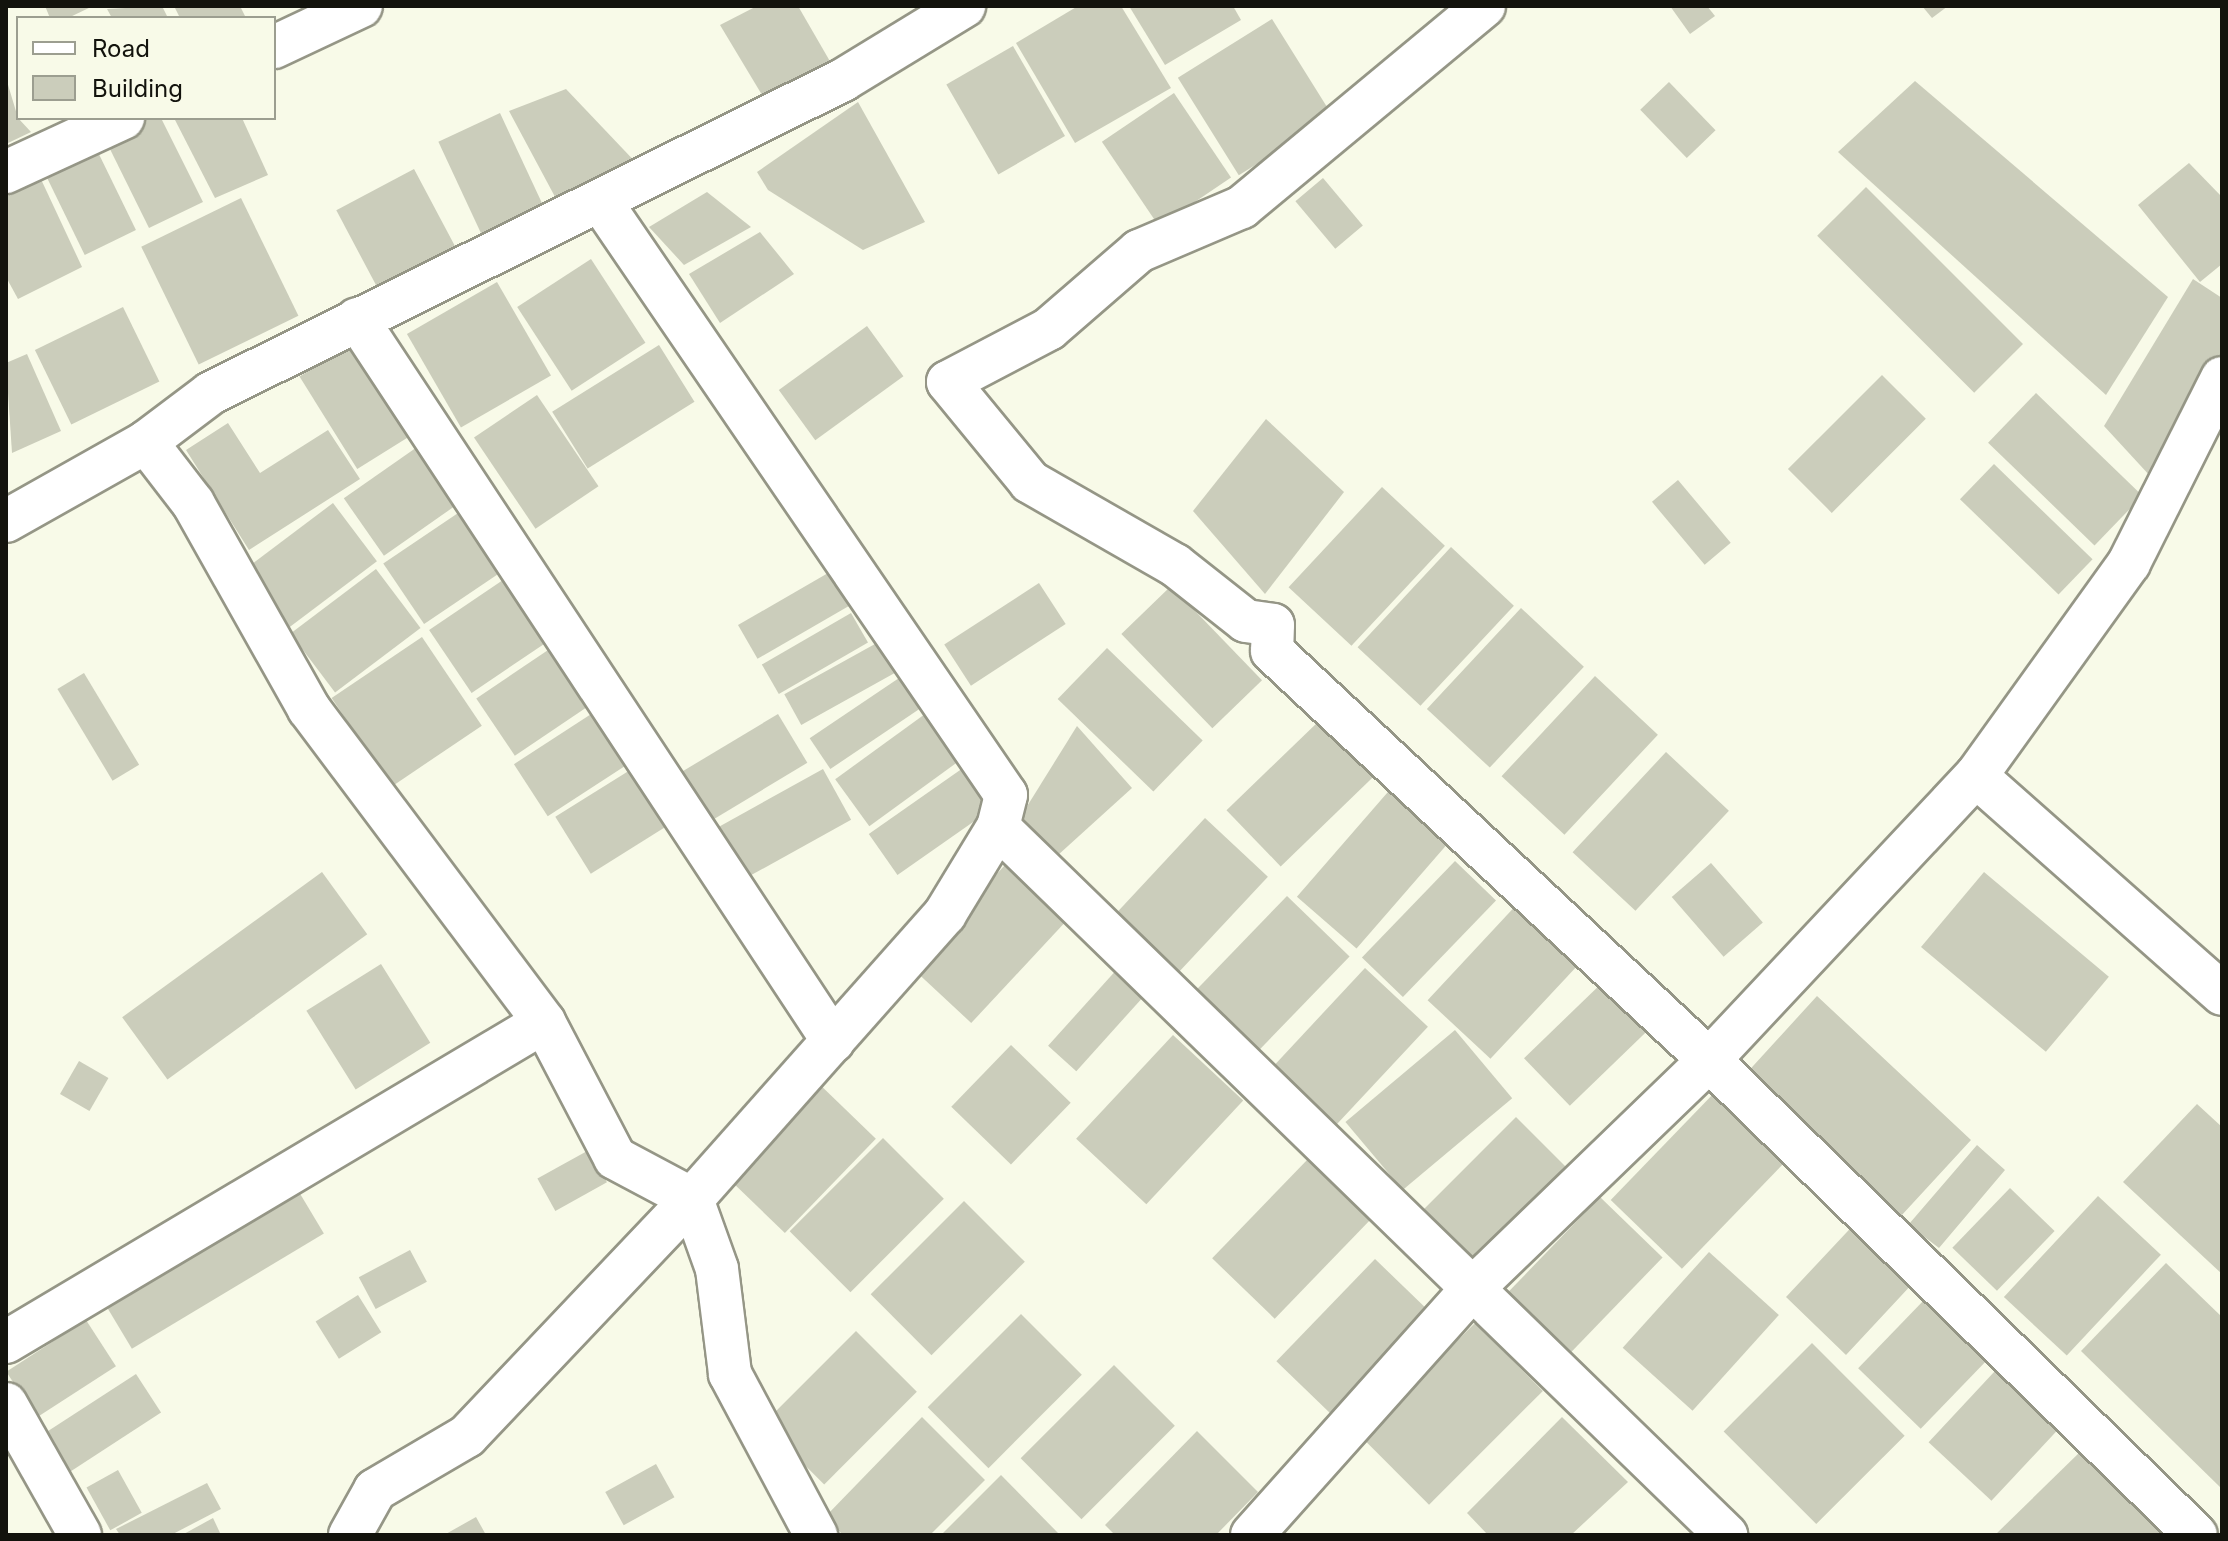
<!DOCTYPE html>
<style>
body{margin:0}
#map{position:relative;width:2228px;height:1541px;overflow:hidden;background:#f8fae8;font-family:Inter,sans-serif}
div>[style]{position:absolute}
.building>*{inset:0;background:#cbcdbb;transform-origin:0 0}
.roads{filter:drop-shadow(2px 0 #959686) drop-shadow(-2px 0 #959686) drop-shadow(0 2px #959686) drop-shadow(0 -2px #959686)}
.minor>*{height:42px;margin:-21px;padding:0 21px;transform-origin:21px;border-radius:21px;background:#fff}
span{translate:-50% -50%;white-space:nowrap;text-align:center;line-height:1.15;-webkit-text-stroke:7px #f8fae8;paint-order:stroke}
.frame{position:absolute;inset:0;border:8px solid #13130d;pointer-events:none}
.legend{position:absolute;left:16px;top:16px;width:260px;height:104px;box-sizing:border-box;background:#f8fae8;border:2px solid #9c9e90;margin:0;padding:10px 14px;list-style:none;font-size:24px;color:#13130d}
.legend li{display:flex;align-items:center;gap:16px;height:40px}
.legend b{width:40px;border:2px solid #9c9e90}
</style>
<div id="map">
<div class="building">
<div style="clip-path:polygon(45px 6px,93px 6px,68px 18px,50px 18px)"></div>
<div style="clip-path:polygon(162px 6px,168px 18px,112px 18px,107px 9px)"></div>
<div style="clip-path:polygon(174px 6px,240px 6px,246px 18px,180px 18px)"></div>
<div style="clip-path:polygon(757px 6px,798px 6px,835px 70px,768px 105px,720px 25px)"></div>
<div style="clip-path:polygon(1078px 6px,1121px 6px,1171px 88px,1075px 143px,1016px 43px)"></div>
<div style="clip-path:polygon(1129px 6px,1233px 6px,1241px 20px,1165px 65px)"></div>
<div style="clip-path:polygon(1670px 6px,1707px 6px,1715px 16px,1690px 34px)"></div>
<div style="clip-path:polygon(1922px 6px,1948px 6px,1932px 18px)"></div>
<div style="left:1272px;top:19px;width:115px;height:111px;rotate:58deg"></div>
<div style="left:1013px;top:46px;width:104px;height:77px;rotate:60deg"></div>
<div style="clip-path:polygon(6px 78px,18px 118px,31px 132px,6px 144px)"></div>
<div style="clip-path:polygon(1915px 81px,2168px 297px,2106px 395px,1838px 152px)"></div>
<div style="left:1669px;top:82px;width:67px;height:40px;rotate:46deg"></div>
<div style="clip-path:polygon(566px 89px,642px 169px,561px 208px,509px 111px)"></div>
<div style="left:1174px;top:93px;width:102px;height:87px;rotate:56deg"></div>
<div style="clip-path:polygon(858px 102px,925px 222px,863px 250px,768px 190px,757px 172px)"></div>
<div style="left:500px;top:113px;width:110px;height:68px;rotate:65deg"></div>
<div style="clip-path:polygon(143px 118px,161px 118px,203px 202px,149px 228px,104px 137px)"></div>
<div style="clip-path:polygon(174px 118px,242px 118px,268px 175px,215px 198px)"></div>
<div style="left:93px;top:142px;width:98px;height:57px;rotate:64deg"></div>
<div style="clip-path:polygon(2189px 163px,2222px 197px,2222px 264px,2200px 282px,2138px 205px)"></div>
<div style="left:414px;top:169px;width:99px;height:88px;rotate:62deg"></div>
<div style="clip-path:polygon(39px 175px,82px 267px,18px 299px,6px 277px,6px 190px)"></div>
<div style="left:1323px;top:178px;width:62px;height:36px;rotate:50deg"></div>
<div style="left:1866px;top:187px;width:222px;height:69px;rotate:45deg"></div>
<div style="clip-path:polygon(707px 192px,751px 227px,684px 265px,649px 227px)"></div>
<div style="left:241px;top:198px;width:131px;height:111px;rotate:64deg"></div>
<div style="clip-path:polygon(760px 232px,794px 274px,720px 323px,689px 274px)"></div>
<div style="left:591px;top:259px;width:100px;height:88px;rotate:57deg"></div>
<div style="clip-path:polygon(2193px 279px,2222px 298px,2222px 351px,2151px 477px,2104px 426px)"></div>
<div style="left:497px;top:282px;width:108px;height:104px;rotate:60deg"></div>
<div style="left:123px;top:307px;width:83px;height:98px;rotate:64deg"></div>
<div style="left:867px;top:326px;width:62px;height:109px;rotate:54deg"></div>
<div style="left:358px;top:340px;width:109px;height:69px;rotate:58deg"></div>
<div style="left:659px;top:345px;width:67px;height:126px;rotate:58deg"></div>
<div style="clip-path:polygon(27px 354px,61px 431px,12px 453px,6px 363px)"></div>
<div style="left:1882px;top:375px;width:62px;height:133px;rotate:45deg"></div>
<div style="left:2036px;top:393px;width:148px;height:69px;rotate:44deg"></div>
<div style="left:537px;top:395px;width:110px;height:76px;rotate:56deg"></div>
<div style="clip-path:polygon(1266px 419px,1344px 492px,1265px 594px,1193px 511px)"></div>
<div style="clip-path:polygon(228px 423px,260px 473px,328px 430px,360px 479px,249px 550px,186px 450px)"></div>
<div style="left:420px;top:445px;width:70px;height:93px;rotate:55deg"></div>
<div style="left:1994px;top:464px;width:137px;height:49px;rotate:44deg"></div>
<div style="left:1678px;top:480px;width:82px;height:34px;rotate:50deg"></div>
<div style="left:1382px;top:487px;width:86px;height:137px;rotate:43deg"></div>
<div style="left:333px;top:503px;width:73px;height:110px;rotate:53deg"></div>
<div style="left:467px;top:507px;width:73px;height:101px;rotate:56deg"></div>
<div style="left:1451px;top:547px;width:86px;height:137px;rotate:43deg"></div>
<div style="left:376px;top:569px;width:74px;height:107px;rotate:53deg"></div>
<div style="left:835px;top:569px;width:39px;height:112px;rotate:60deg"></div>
<div style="left:512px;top:574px;width:76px;height:100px;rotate:56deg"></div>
<div style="left:1039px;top:583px;width:49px;height:113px;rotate:57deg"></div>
<div style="left:1171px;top:586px;width:131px;height:69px;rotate:46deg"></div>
<div style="left:1521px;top:608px;width:86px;height:138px;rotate:43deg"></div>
<div style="left:851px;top:613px;width:34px;height:103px;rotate:60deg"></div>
<div style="left:422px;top:637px;width:107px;height:109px;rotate:56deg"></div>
<div style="left:884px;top:639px;width:35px;height:114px;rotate:61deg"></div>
<div style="left:560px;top:642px;width:69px;height:101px;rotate:56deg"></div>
<div style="left:1107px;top:648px;width:133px;height:71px;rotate:44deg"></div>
<div style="left:84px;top:673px;width:107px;height:31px;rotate:59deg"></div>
<div style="left:905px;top:674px;width:37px;height:115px;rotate:56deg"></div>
<div style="left:1595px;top:676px;width:86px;height:137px;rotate:43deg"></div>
<div style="left:602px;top:707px;width:62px;height:105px;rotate:57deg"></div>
<div style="left:778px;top:714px;width:57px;height:119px;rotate:59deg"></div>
<div style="left:925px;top:714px;width:58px;height:111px;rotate:54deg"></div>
<div style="left:1320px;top:720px;width:78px;height:130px;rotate:46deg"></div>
<div style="clip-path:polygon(1077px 726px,1132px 788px,1047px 865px,1021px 816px)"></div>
<div style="left:1666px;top:752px;width:86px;height:137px;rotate:43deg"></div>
<div style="left:635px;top:767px;width:67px;height:94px;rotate:58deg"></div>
<div style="left:963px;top:768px;width:50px;height:115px;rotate:55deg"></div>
<div style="left:823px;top:769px;width:58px;height:123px;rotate:61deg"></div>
<div style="left:1394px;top:785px;width:79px;height:148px;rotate:41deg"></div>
<div style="left:1205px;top:818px;width:86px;height:137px;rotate:43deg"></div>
<div style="left:1455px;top:861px;width:57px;height:134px;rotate:44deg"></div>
<div style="left:1711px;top:863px;width:79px;height:52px;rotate:49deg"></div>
<div style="left:1006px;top:864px;width:83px;height:140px;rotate:43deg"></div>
<div style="left:322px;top:872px;width:77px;height:247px;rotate:54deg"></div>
<div style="left:1984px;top:872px;width:163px;height:98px;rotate:40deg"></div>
<div style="left:1287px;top:896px;width:87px;height:138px;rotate:44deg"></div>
<div style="left:1521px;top:900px;width:86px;height:137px;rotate:43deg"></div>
<div style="left:381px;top:964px;width:93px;height:88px;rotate:58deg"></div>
<div style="left:1119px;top:967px;width:38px;height:106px;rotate:42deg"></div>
<div style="left:1365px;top:968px;width:86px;height:137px;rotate:43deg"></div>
<div style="left:1606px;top:979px;width:66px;height:114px;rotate:46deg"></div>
<div style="clip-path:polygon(1817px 996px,1971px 1140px,1901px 1216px,1909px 1224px,1977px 1145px,2005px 1170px,1939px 1248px,1918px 1232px,1941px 1253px,1846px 1355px,1786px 1297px,1876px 1201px,1743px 1077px)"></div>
<div style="left:1455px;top:1030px;width:89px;height:143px;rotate:50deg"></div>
<div style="left:1173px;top:1035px;width:96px;height:142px;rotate:43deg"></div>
<div style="left:1011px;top:1045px;width:83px;height:86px;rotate:44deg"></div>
<div style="left:79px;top:1061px;width:34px;height:38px;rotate:30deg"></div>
<div style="left:814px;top:1079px;width:86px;height:131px;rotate:44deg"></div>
<div style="left:1717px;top:1090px;width:99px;height:153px;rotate:44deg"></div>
<div style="clip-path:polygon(2197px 1104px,2222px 1127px,2222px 1274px,2123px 1182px)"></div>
<div style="left:1516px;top:1117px;width:76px;height:136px;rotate:45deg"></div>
<div style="left:883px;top:1138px;width:86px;height:132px;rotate:45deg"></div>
<div style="left:589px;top:1150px;width:37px;height:59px;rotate:61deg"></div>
<div style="left:1308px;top:1159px;width:87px;height:138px;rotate:44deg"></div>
<div style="left:293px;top:1182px;width:60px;height:224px;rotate:59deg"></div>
<div style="left:2010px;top:1188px;width:62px;height:83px;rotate:44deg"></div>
<div style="left:2098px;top:1196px;width:86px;height:138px;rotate:43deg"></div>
<div style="left:1600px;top:1197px;width:87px;height:138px;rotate:44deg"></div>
<div style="left:964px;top:1201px;width:86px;height:132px;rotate:45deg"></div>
<div style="left:410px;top:1250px;width:36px;height:58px;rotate:62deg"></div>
<div style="left:1709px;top:1252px;width:94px;height:129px;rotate:42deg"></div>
<div style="left:1375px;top:1259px;width:81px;height:142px;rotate:44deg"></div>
<div style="clip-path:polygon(2166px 1263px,2222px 1317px,2222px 1489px,2081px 1351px)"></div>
<div style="left:1954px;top:1269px;width:87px;height:138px;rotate:44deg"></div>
<div style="left:358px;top:1295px;width:44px;height:50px;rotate:58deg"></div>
<div style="left:1021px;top:1314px;width:86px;height:132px;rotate:45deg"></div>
<div style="left:86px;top:1320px;width:55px;height:95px;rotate:57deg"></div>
<div style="left:1475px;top:1323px;width:96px;height:161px;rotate:45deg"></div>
<div style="left:856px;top:1331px;width:86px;height:131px;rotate:45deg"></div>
<div style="left:2022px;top:1342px;width:86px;height:137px;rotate:43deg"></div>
<div style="left:1812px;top:1343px;width:131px;height:125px;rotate:45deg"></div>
<div style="left:1114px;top:1365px;width:86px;height:132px;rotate:45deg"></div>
<div style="left:136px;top:1374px;width:46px;height:108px;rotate:57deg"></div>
<div style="clip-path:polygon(922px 1417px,985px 1480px,930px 1535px,843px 1535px,825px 1517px)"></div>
<div style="clip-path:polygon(1562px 1417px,1628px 1482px,1571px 1535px,1488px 1535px,1467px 1513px)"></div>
<div style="clip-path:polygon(1197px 1431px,1258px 1492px,1216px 1535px,1115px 1535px,1105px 1525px)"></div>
<div style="clip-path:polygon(2082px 1450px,2163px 1535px,1995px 1535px)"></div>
<div style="left:656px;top:1464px;width:38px;height:58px;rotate:61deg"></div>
<div style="left:118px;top:1470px;width:49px;height:36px;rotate:61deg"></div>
<div style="clip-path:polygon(1001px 1475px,1060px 1535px,941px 1535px)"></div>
<div style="clip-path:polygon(207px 1483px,221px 1509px,171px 1535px,120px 1535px,116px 1529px)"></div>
<div style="clip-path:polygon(476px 1517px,486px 1535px,444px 1535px)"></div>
<div style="clip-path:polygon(213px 1518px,221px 1535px,182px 1535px)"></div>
</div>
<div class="roads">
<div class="minor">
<div style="left:1484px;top:6px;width:315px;rotate:140.3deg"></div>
<div style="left:1242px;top:207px;width:112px;rotate:156.9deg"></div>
<div style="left:1139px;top:251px;width:119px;rotate:139.1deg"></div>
<div style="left:1049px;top:329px;width:114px;rotate:152.3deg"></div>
<div style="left:948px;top:382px;width:129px;rotate:50.6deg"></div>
<div style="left:1030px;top:482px;width:167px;rotate:29.8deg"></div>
<div style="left:1175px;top:565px;width:90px;rotate:38.3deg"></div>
<div style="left:1246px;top:621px;width:27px;rotate:8deg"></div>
<div style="left:1273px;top:625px;width:26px;rotate:92deg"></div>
<div style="left:1272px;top:651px;width:599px;rotate:43.1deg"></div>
<div style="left:1709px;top:1060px;width:680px;rotate:44.29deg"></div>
<div style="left:274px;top:47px;width:96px;rotate:-25.2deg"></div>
<div style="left:6px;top:172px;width:129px;rotate:-24.8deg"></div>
<div style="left:601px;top:202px;width:718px;rotate:55.67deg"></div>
<div style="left:1006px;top:795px;width:33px;rotate:104deg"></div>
<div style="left:998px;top:827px;width:1016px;rotate:44.2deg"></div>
<div style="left:357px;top:319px;width:865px;rotate:56.6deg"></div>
<div style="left:146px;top:442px;width:77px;rotate:52.4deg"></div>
<div style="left:193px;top:503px;width:236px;rotate:60.6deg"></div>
<div style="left:309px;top:709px;width:391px;rotate:53.1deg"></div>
<div style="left:544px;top:1022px;width:153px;rotate:62.4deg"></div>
<div style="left:615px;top:1158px;width:87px;rotate:28deg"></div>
<div style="left:692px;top:1199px;width:381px;rotate:-48.4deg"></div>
<div style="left:945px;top:914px;width:102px;rotate:-58.7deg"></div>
<div style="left:6px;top:521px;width:161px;rotate:-29.4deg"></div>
<div style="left:146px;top:442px;width:81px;rotate:-37deg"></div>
<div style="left:211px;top:393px;width:705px;rotate:-26.35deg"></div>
<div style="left:843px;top:80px;width:142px;rotate:-31.4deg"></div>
<div style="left:1976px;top:776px;width:329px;rotate:41.5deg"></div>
<div style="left:6px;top:1342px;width:626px;rotate:-30.74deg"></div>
<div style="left:6px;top:1404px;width:150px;rotate:60.5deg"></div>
<div style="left:350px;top:1535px;width:51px;rotate:-60.9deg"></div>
<div style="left:375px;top:1490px;width:107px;rotate:-30.4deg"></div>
<div style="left:467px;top:1436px;width:327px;rotate:-46.5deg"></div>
<div style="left:692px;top:1199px;width:74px;rotate:70.3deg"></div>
<div style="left:717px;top:1269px;width:106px;rotate:82.9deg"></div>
<div style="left:730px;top:1374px;width:183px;rotate:61.9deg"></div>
<div style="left:1252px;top:1535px;width:329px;rotate:-48.2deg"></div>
<div style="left:1471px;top:1290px;width:331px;rotate:-44deg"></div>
<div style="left:1709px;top:1060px;width:390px;rotate:-46.8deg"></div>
<div style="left:1976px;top:776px;width:262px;rotate:-54.3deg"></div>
<div style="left:2129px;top:563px;width:207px;rotate:-63.3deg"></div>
</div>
</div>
<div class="frame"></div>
<ul class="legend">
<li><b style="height:10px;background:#fff"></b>Road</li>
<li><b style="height:22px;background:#cbcdbb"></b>Building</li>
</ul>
</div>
